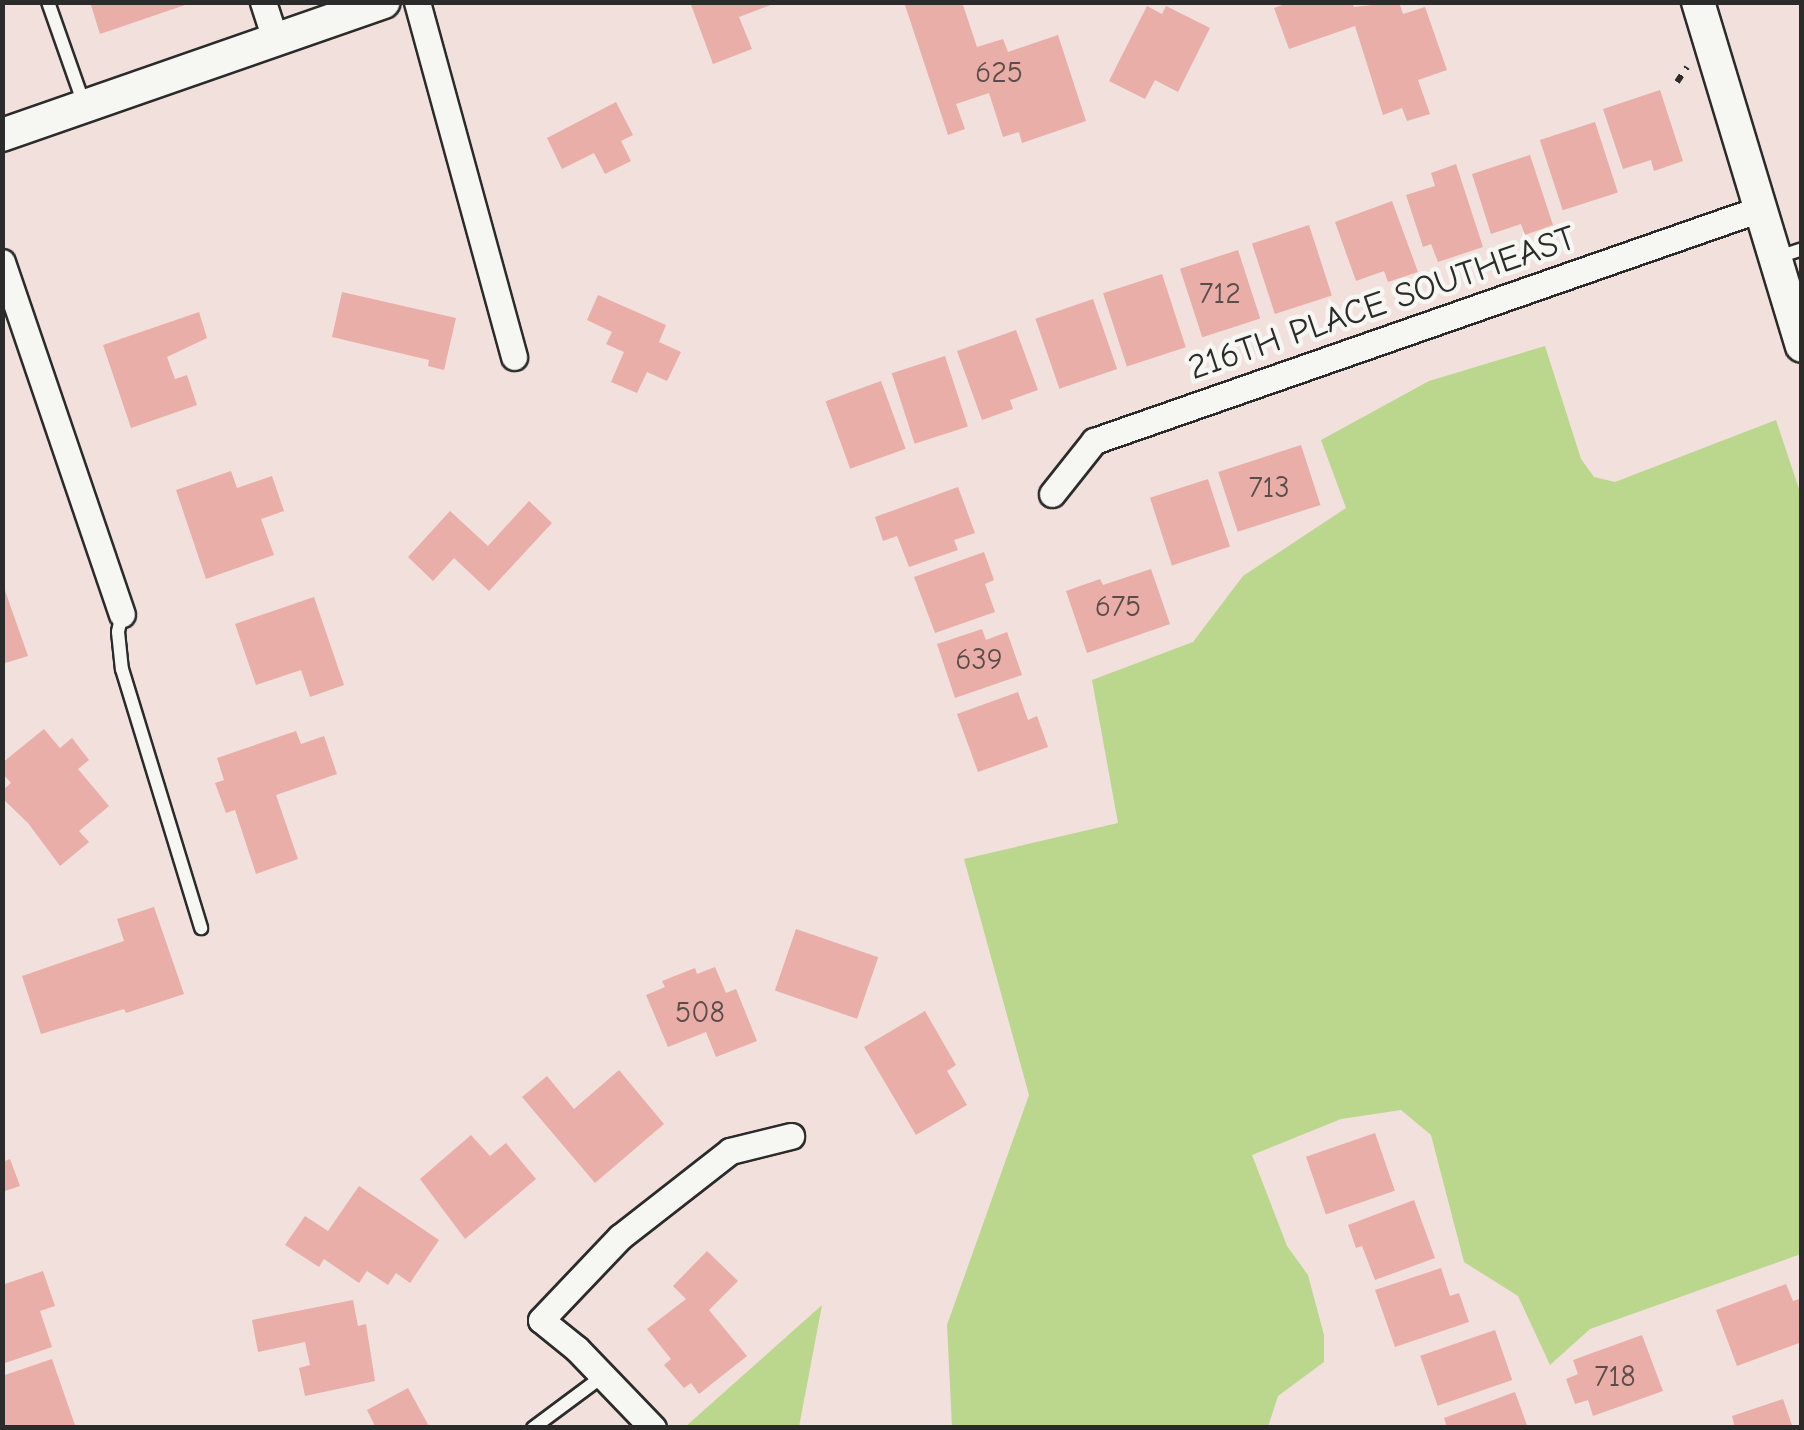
<!DOCTYPE html>
<style>
body{margin:0}
#map{position:relative;width:1804px;height:1430px;overflow:hidden;background:#f2e0dc;font-family:"Comic Neue",sans-serif}
div>[style]{position:absolute}
.green>*{inset:0;background:#bbd68d}
.building>*{inset:0;background:#e9aea7;transform-origin:0 0}
.path>*{height:6px;margin-top:-3px;transform-origin:0;background:repeating-linear-gradient(90deg,#2b2b2b 0 8px,transparent 0 16px)}
.roads{filter:drop-shadow(2px 0 #2b2b2b) drop-shadow(-2px 0 #2b2b2b) drop-shadow(0 2px #2b2b2b) drop-shadow(0 -2px #2b2b2b)}
.service>*{height:12px;margin:-6px;padding:0 6px;transform-origin:6px;border-radius:6px;background:#f6f6f2}
.minor>*{height:25px;margin:-12.5px;padding:0 12.5px;transform-origin:12.5px;border-radius:12.5px;background:#f6f6f2}
.tertiary>*{height:32px;margin:-16px;padding:0 16px;transform-origin:16px;border-radius:16px;background:#f6f6f2}
span{translate:-50% -50%;white-space:nowrap;text-align:center;line-height:1.15;-webkit-text-stroke:9px #f6f6f2;paint-order:stroke}
.number-label{font-size:30px;color:#5a4c4a}
.number-label span{-webkit-text-stroke-width:0}
.street-label{font-size:35px;color:#2b2b2b}
.frame{position:absolute;inset:0;border:5px solid #2b2b2b;pointer-events:none}
</style>
<div id="map">
<div class="green">
<div style="clip-path:polygon(1545px 346px,1581px 459px,1594px 477px,1615px 482px,1776px 420px,1801px 495px,1801px 1254px,1590px 1329px,1550px 1365px,1518px 1296px,1464px 1262px,1431px 1135px,1401px 1110px,1341px 1119px,1252px 1155px,1287px 1246px,1308px 1275px,1324px 1335px,1324px 1362px,1278px 1396px,1268px 1427px,952px 1427px,947px 1325px,1029px 1095px,964px 859px,1118px 823px,1092px 680px,1193px 642px,1243px 576px,1346px 508px,1321px 440px,1429px 381px)"></div>
<div style="clip-path:polygon(822px 1305px,799px 1427px,685px 1427px)"></div>
</div>
<div class="building">
<div style="clip-path:polygon(90px 2px,191px 2px,191px 3px,100px 34px)"></div>
<div style="clip-path:polygon(690px 2px,776px 2px,776px 3px,739px 17px,752px 49px,713px 64px)"></div>
<div style="clip-path:polygon(904px 2px,962px 2px,977px 47px,1003px 39px,1008px 52px,1058px 35px,1086px 121px,1022px 143px,1019px 132px,1003px 137px,989px 93px,956px 104px,965px 129px,948px 135px)"></div>
<div style="clip-path:polygon(1291px 2px,1352px 2px,1354px 7px,1399px 2px,1403px 14px,1425px 7px,1447px 70px,1418px 80px,1430px 114px,1407px 121px,1402px 108px,1383px 115px,1355px 26px,1289px 49px,1274px 8px)"></div>
<div style="clip-path:polygon(1147px 6px,1162px 14px,1166px 6px,1210px 28px,1178px 92px,1155px 80px,1145px 99px,1109px 81px)"></div>
<div style="clip-path:polygon(1660px 90px,1683px 161px,1654px 171px,1651px 160px,1623px 169px,1603px 109px)"></div>
<div style="clip-path:polygon(616px 102px,633px 135px,621px 141px,631px 161px,605px 174px,594px 153px,562px 169px,547px 138px)"></div>
<div style="left:1595px;top:122px;width:74px;height:58px;rotate:72deg"></div>
<div style="clip-path:polygon(1530px 155px,1553px 225px,1525px 235px,1521px 224px,1491px 234px,1472px 174px)"></div>
<div style="clip-path:polygon(1456px 164px,1483px 247px,1438px 262px,1431px 244px,1423px 247px,1406px 195px,1435px 186px,1431px 173px)"></div>
<div style="clip-path:polygon(1392px 201px,1418px 272px,1388px 282px,1384px 271px,1356px 281px,1335px 222px)"></div>
<div style="left:1309px;top:225px;width:74px;height:60px;rotate:72deg"></div>
<div style="left:1238px;top:250px;width:72px;height:61px;rotate:72deg"></div>
<div style="left:1162px;top:274px;width:77px;height:62px;rotate:72deg"></div>
<div style="clip-path:polygon(342px 292px,456px 318px,444px 370px,428px 366px,429px 360px,332px 337px)"></div>
<div style="clip-path:polygon(598px 295px,666px 325px,659px 342px,681px 352px,667px 381px,647px 372px,637px 393px,611px 382px,624px 352px,606px 344px,612px 332px,587px 320px)"></div>
<div style="left:1093px;top:299px;width:74px;height:61px;rotate:71deg"></div>
<div style="clip-path:polygon(199px 312px,207px 338px,167px 357px,175px 379px,187px 375px,197px 405px,131px 428px,103px 345px)"></div>
<div style="clip-path:polygon(1016px 330px,1038px 390px,1010px 400px,1013px 409px,982px 420px,957px 351px)"></div>
<div style="left:945px;top:356px;width:74px;height:56px;rotate:72deg"></div>
<div style="left:881px;top:381px;width:72px;height:59px;rotate:70deg"></div>
<div style="left:1301px;top:445px;width:63px;height:87px;rotate:72deg"></div>
<div style="clip-path:polygon(231px 471px,237px 488px,272px 476px,284px 511px,261px 519px,274px 555px,206px 579px,176px 490px)"></div>
<div style="left:1208px;top:479px;width:71px;height:61px;rotate:72deg"></div>
<div style="clip-path:polygon(958px 487px,975px 533px,954px 540px,958px 550px,909px 567px,897px 536px,883px 541px,875px 517px)"></div>
<div style="clip-path:polygon(529px 501px,552px 523px,489px 591px,454px 558px,433px 581px,408px 557px,450px 511px,488px 546px)"></div>
<div style="clip-path:polygon(984px 552px,994px 580px,985px 584px,995px 612px,935px 633px,914px 577px)"></div>
<div style="clip-path:polygon(1151px 569px,1170px 624px,1087px 653px,1066px 591px,1100px 579px,1103px 585px)"></div>
<div style="clip-path:polygon(2px 582px,28px 656px,2px 664px)"></div>
<div style="clip-path:polygon(314px 597px,344px 685px,310px 697px,301px 670px,256px 685px,235px 624px)"></div>
<div style="clip-path:polygon(982px 629px,986px 640px,1007px 632px,1022px 675px,955px 698px,937px 644px)"></div>
<div style="clip-path:polygon(1018px 692px,1028px 720px,1037px 716px,1048px 747px,978px 772px,957px 714px)"></div>
<div style="clip-path:polygon(44px 729px,60px 748px,72px 738px,89px 760px,78px 769px,109px 806px,79px 831px,89px 842px,60px 866px,28px 823px,2px 798px,2px 791px,11px 783px,2px 773px,2px 763px)"></div>
<div style="clip-path:polygon(296px 731px,301px 744px,324px 736px,337px 774px,276px 795px,298px 859px,256px 874px,235px 810px,226px 813px,215px 783px,224px 780px,217px 758px)"></div>
<div style="clip-path:polygon(154px 907px,184px 994px,126px 1013px,124px 1009px,41px 1034px,22px 976px,124px 941px,117px 919px)"></div>
<div style="left:796px;top:929px;width:87px;height:65px;rotate:19deg"></div>
<div style="clip-path:polygon(715px 967px,726px 993px,736px 989px,757px 1041px,716px 1057px,706px 1032px,668px 1047px,646px 995px,665px 987px,662px 981px,695px 968px,697px 974px)"></div>
<div style="clip-path:polygon(925px 1011px,956px 1065px,947px 1071px,967px 1105px,916px 1135px,864px 1047px)"></div>
<div style="clip-path:polygon(619px 1070px,664px 1124px,595px 1183px,522px 1097px,547px 1076px,574px 1109px)"></div>
<div style="left:1375px;top:1133px;width:61px;height:73px;rotate:71deg"></div>
<div style="clip-path:polygon(471px 1135px,490px 1156px,506px 1143px,536px 1179px,465px 1239px,420px 1179px)"></div>
<div style="clip-path:polygon(10px 1159px,20px 1186px,2px 1192px,2px 1162px)"></div>
<div style="clip-path:polygon(359px 1186px,439px 1240px,410px 1283px,396px 1273px,388px 1285px,367px 1271px,359px 1283px,324px 1259px,319px 1267px,285px 1245px,305px 1216px,328px 1231px)"></div>
<div style="clip-path:polygon(1414px 1200px,1435px 1258px,1375px 1280px,1362px 1246px,1356px 1248px,1348px 1225px)"></div>
<div style="clip-path:polygon(707px 1251px,738px 1281px,709px 1310px,747px 1356px,699px 1394px,691px 1383px,684px 1388px,664px 1365px,671px 1359px,647px 1329px,686px 1299px,673px 1286px)"></div>
<div style="clip-path:polygon(1441px 1268px,1450px 1296px,1459px 1293px,1469px 1322px,1395px 1347px,1375px 1290px)"></div>
<div style="clip-path:polygon(43px 1271px,55px 1306px,40px 1311px,52px 1347px,2px 1364px,2px 1285px)"></div>
<div style="clip-path:polygon(1786px 1284px,1793px 1301px,1802px 1298px,1802px 1342px,1737px 1366px,1716px 1310px)"></div>
<div style="clip-path:polygon(353px 1300px,358px 1326px,366px 1324px,375px 1381px,305px 1396px,299px 1368px,310px 1365px,305px 1342px,258px 1352px,252px 1320px)"></div>
<div style="left:1495px;top:1330px;width:53px;height:79px;rotate:71deg"></div>
<div style="clip-path:polygon(1642px 1335px,1663px 1391px,1593px 1416px,1588px 1400px,1575px 1404px,1566px 1379px,1578px 1374px,1573px 1360px)"></div>
<div style="clip-path:polygon(52px 1359px,76px 1428px,2px 1428px,2px 1376px)"></div>
<div style="clip-path:polygon(408px 1388px,430px 1428px,376px 1428px,367px 1410px)"></div>
<div style="clip-path:polygon(1515px 1392px,1528px 1428px,1447px 1428px,1444px 1418px)"></div>
<div style="clip-path:polygon(1783px 1399px,1793px 1428px,1735px 1428px,1732px 1416px)"></div>
</div>
<div class="path">
<div style="left:1677px;top:82px;width:18px;rotate:-56deg"></div>
</div>
<div class="roads">
<div class="service">
<div style="left:48px;top:2px;width:108px;rotate:70.6deg"></div>
<div style="left:1775px;top:258px;width:28px;rotate:-18deg"></div>
<div style="left:122px;top:614px;width:18px;rotate:103deg"></div>
<div style="left:118px;top:632px;width:37px;rotate:84deg"></div>
<div style="left:122px;top:669px;width:271px;rotate:73deg"></div>
<div style="left:533px;top:1428px;width:87px;rotate:-36.6deg"></div>
</div>
<div class="minor">
<div style="left:263px;top:2px;width:40px;rotate:72deg"></div>
<div style="left:417px;top:2px;width:368px;rotate:74.7deg"></div>
<div style="left:2px;top:262px;width:372px;rotate:71.2deg"></div>
<div style="left:1052px;top:494px;width:68px;rotate:-51.6deg"></div>
<div style="left:1094px;top:441px;width:702px;rotate:-19.21deg"></div>
<div style="left:653px;top:1428px;width:110px;rotate:-133.9deg"></div>
<div style="left:577px;top:1349px;width:46px;rotate:-141.1deg"></div>
<div style="left:541px;top:1320px;width:115px;rotate:-46.4deg"></div>
<div style="left:620px;top:1237px;width:140px;rotate:-38deg"></div>
<div style="left:730px;top:1151px;width:63px;rotate:-13.8deg"></div>
</div>
<div class="tertiary">
<div style="left:1698px;top:2px;width:359px;rotate:73.2deg"></div>
<div style="left:2px;top:135px;width:404px;rotate:-19.2deg"></div>
</div>
</div>
<div class="number-label">
<span style="left:999px;top:73px">625</span>
<span style="left:1220px;top:294px">712</span>
<span style="left:1269px;top:488px">713</span>
<span style="left:1118px;top:607px">675</span>
<span style="left:979px;top:660px">639</span>
<span style="left:700px;top:1013px">508</span>
<span style="left:1615px;top:1377px">718</span>
</div>
<div class="street-label">
<span style="left:1382px;top:303px;rotate:-19deg">216TH PLACE SOUTHEAST</span>
</div>
<div class="frame"></div>
</div>
